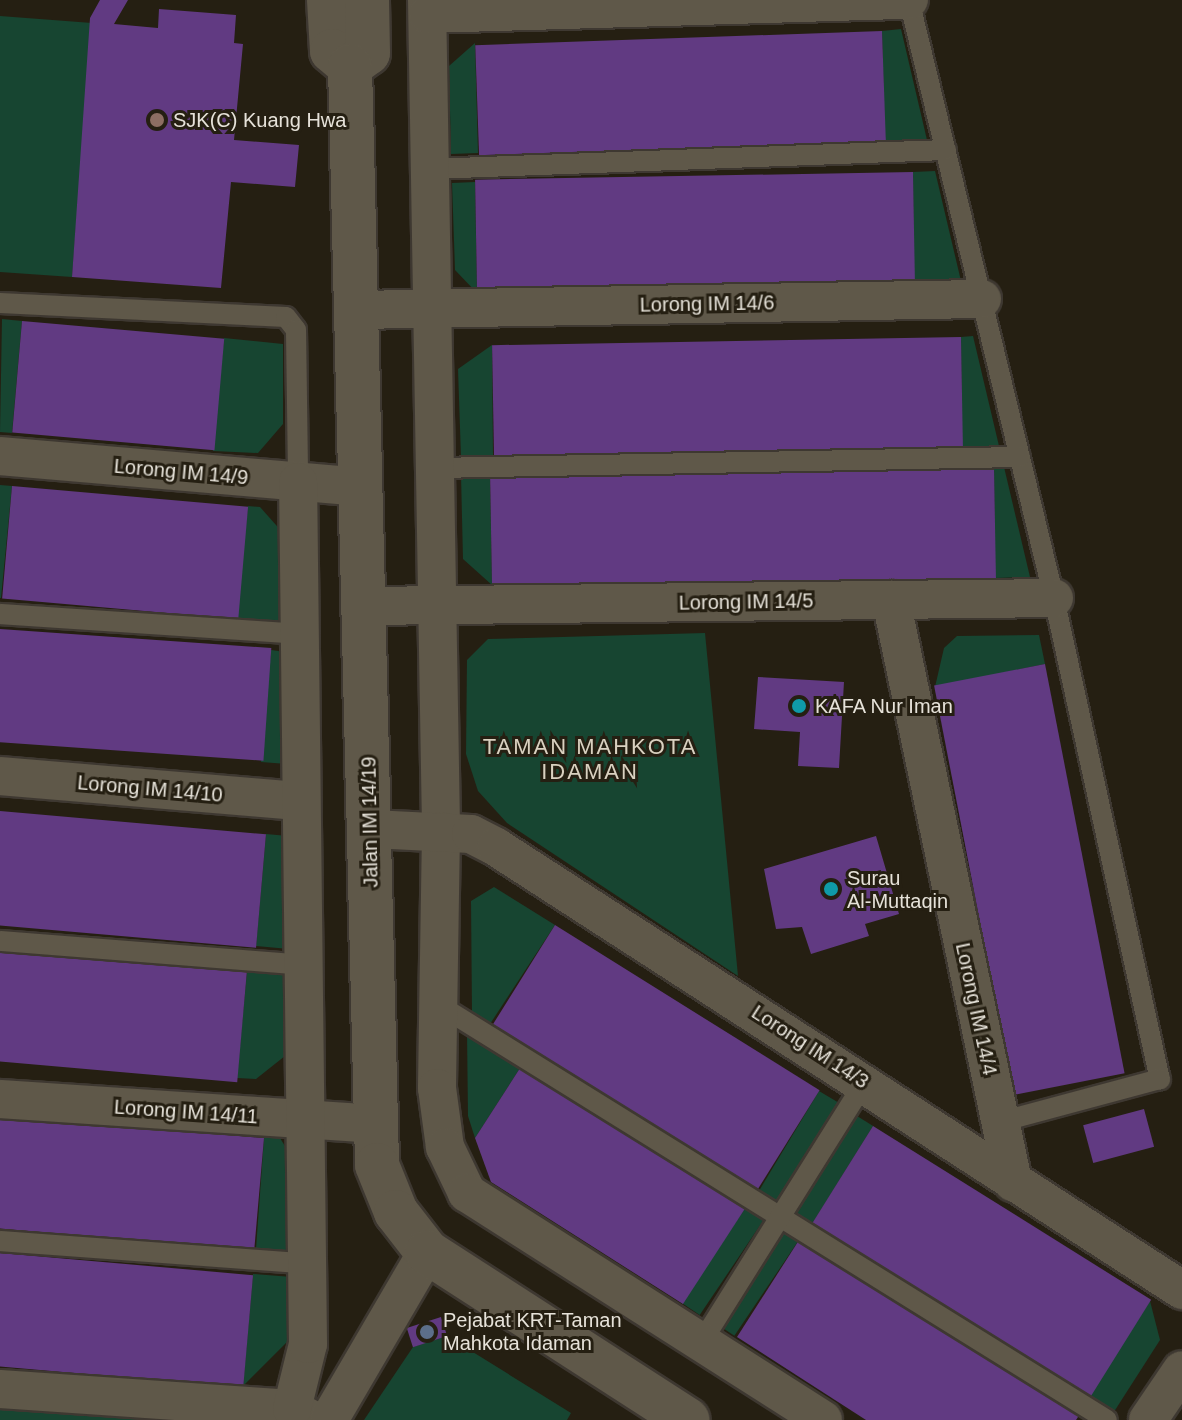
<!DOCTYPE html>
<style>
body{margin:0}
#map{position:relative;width:1182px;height:1420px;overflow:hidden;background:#251f12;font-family:Helvetica,sans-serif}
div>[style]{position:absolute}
.green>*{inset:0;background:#174531;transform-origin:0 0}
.building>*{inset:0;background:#613a82;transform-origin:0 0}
.roads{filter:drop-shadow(2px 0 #3e3831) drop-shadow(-2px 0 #3e3831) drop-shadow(0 2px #3e3831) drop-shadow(0 -2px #3e3831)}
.service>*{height:20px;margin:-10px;padding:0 10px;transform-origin:10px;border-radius:10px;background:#5f5849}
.minor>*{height:38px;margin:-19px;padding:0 19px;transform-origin:19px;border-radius:19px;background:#5f5849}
.tertiary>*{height:44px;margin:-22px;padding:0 22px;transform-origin:22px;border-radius:22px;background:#5f5849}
.dots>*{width:22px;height:22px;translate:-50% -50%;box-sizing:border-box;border:4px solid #251f12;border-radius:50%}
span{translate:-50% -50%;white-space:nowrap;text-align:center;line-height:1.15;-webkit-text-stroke:6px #251f12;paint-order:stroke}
.poi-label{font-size:20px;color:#e6e2d9}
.left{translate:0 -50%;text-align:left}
.street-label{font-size:20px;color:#e6e2d9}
.neighbourhood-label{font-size:22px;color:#d9d1c0;letter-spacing:2px}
</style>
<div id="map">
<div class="green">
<div style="clip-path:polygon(0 16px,92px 23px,72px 277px,0 272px)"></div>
<div style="clip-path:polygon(901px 29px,927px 140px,885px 141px,882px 31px)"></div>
<div style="clip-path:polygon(475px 43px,478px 153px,451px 154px,449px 66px)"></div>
<div style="clip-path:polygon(935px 171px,961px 281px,914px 284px,913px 172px)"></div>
<div style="clip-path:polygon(475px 182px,477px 293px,455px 270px,452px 183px)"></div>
<div style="clip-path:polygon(2px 319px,22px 321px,12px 433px,0 432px)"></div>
<div style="clip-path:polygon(973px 336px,999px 446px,962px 448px,961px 337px)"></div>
<div style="clip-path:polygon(224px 338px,283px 344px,283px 424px,258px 453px,213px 451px)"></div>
<div style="clip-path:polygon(492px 345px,493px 456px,461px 457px,458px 369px)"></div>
<div style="clip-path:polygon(994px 467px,1004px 467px,1030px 577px,995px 578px)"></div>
<div style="clip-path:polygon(461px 475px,490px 475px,492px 585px,463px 559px)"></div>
<div style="clip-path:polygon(0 485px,12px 486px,1px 598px,0 598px)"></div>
<div style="clip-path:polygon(248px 506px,260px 507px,284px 534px,285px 622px,236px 619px)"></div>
<div style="clip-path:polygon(705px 633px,724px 830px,738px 976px,507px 823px,478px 791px,466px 754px,467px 660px,488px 639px)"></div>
<div style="clip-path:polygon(1039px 635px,1045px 664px,935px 687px,944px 648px,957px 636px)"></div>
<div style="clip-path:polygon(271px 650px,286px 652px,287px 764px,261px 762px)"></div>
<div style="clip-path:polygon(266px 834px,288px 836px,289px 949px,256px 946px)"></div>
<div style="clip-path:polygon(494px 887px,555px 925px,490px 1024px,472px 1013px,471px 901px)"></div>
<div style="clip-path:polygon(247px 971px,289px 974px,290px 1052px,256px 1079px,237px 1078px)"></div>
<div style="clip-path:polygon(467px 1032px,522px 1065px,475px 1138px,468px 1116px)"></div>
<div style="left:819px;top:1091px;width:23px;height:121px;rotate:31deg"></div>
<div style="left:857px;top:1116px;width:19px;height:121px;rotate:32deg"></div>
<div style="clip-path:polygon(264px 1138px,280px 1138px,291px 1156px,292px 1252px,256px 1249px)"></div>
<div style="left:748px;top:1204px;width:22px;height:119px;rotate:34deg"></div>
<div style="left:786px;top:1227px;width:18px;height:119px;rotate:34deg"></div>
<div style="clip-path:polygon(253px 1274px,292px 1277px,293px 1336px,243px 1386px)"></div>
<div style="clip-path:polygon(1150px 1301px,1160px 1340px,1110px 1418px,1085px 1403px)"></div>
<div style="clip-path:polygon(447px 1336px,571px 1413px,567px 1420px,364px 1420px,413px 1347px)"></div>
<div style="clip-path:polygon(0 1389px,286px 1420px,0 1420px)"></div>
</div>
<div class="building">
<div style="clip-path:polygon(100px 0,128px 0,114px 24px,158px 28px,159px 9px,236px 15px,234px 43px,243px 44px,234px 140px,299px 145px,295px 187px,231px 182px,221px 288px,72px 277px,90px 18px)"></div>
<div style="left:882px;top:31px;width:110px;height:407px;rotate:88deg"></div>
<div style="left:913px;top:172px;width:112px;height:438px;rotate:89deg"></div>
<div style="left:22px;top:321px;width:203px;height:112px;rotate:5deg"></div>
<div style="left:961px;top:337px;width:111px;height:469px;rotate:89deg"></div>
<div style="left:994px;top:467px;width:111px;height:504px;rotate:89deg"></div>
<div style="left:12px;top:486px;width:237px;height:113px;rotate:5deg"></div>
<div style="left:0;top:629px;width:272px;height:113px;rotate:4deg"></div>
<div style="left:1045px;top:664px;width:417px;height:113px;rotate:79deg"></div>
<div style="clip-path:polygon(758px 677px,844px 682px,839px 768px,798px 766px,800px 732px,754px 729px)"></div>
<div style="left:0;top:811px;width:267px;height:114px;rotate:5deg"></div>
<div style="clip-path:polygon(876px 836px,899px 914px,865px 924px,869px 936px,811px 954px,802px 927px,776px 929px,764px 869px)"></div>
<div style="left:555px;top:925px;width:312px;height:118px;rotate:32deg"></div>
<div style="left:0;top:948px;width:248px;height:113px;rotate:5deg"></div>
<div style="clip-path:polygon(522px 1065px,748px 1204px,683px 1304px,491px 1182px,475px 1138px)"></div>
<div style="left:1144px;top:1109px;width:39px;height:63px;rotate:75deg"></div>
<div style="left:0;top:1115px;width:265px;height:113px;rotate:5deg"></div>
<div style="left:873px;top:1126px;width:328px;height:122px;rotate:32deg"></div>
<div style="clip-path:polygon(801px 1237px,1080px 1414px,1076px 1420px,866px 1420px,737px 1337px)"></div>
<div style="left:0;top:1253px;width:254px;height:113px;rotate:5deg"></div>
<div style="left:441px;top:1317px;width:20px;height:36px;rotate:72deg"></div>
</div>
<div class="roads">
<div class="service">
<div style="left:909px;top:0;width:615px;rotate:76.37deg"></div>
<div style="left:1054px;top:598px;width:493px;rotate:77.6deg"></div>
<div style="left:1160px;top:1079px;width:166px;rotate:165deg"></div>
<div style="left:430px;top:169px;width:516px;rotate:-2.11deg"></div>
<div style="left:0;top:303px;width:286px;rotate:2.8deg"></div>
<div style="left:286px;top:317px;width:16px;rotate:52deg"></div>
<div style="left:296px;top:330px;width:152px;rotate:89.2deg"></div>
<div style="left:435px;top:468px;width:585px;rotate:-1.08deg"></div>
<div style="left:0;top:614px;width:300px;rotate:3.8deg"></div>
<div style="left:0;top:941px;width:303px;rotate:4.5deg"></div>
<div style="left:439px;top:1005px;width:786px;rotate:31.85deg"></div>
<div style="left:0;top:1241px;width:304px;rotate:4.2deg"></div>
<div style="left:701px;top:1343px;width:308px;rotate:-57.9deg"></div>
</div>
<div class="minor">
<div style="left:427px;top:0;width:831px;rotate:89.03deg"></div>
<div style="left:441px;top:831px;width:257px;rotate:90.9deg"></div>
<div style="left:437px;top:1088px;width:60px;rotate:82.3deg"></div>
<div style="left:445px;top:1147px;width:51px;rotate:64.4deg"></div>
<div style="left:467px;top:1193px;width:422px;rotate:32.5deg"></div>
<div style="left:428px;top:14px;width:481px;rotate:-1.7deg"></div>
<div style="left:356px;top:310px;width:626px;rotate:-1.01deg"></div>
<div style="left:0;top:456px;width:362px;rotate:4.9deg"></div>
<div style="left:891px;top:600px;width:595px;rotate:78.16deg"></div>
<div style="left:364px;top:606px;width:690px;rotate:-0.66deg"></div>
<div style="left:0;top:776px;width:301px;rotate:4.8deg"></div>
<div style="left:372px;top:829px;width:99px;rotate:2.9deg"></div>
<div style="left:471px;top:834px;width:28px;rotate:27deg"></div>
<div style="left:496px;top:847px;width:817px;rotate:32.85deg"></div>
<div style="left:0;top:1099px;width:374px;rotate:3.8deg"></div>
<div style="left:0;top:1389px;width:293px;rotate:3.9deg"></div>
<div style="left:292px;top:1409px;width:24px;rotate:28deg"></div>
<div style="left:292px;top:1409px;width:67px;rotate:-76.2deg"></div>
<div style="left:308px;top:1344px;width:862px;rotate:-90.66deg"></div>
<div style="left:329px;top:1420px;width:194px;rotate:-59.7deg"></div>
<div style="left:1148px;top:1420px;width:60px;rotate:-55.8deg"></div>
</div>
<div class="tertiary">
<div style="left:329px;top:0;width:51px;rotate:86.6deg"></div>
<div style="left:332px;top:51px;width:23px;rotate:40deg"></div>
<div style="left:350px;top:66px;width:22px;rotate:-36deg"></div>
<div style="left:368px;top:53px;width:53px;rotate:-91.1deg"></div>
<div style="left:350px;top:66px;width:1099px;rotate:88.59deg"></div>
<div style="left:377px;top:1165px;width:51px;rotate:68deg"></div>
<div style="left:396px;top:1212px;width:51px;rotate:52.2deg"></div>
<div style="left:427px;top:1252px;width:310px;rotate:32.8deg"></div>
</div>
</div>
<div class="dots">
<div style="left:157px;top:120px;background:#8d6e63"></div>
<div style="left:799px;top:706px;background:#0f9aa8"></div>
<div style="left:831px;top:889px;background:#0f9aa8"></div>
<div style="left:427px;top:1332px;background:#5c6f8a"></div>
</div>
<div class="poi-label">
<span class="left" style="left:173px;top:120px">SJK(C) Kuang Hwa</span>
<span class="left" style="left:815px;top:706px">KAFA Nur Iman</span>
<span class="left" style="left:847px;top:890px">Surau<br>Al-Muttaqin</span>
<span class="left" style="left:443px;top:1332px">Pejabat KRT-Taman<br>Mahkota Idaman</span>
</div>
<div class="street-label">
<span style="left:707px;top:304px;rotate:-1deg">Lorong IM 14/6</span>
<span style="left:181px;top:472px;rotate:5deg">Lorong IM 14/9</span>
<span style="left:746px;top:602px;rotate:-1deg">Lorong IM 14/5</span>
<span style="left:150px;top:789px;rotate:5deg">Lorong IM 14/10</span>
<span style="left:370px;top:822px;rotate:-91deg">Jalan IM 14/19</span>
<span style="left:976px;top:1009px;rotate:78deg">Lorong IM 14/4</span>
<span style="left:810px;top:1047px;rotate:33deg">Lorong IM 14/3</span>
<span style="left:186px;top:1112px;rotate:4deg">Lorong IM 14/11</span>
</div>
<div class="neighbourhood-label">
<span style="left:590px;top:759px">TAMAN MAHKOTA<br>IDAMAN</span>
</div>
</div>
